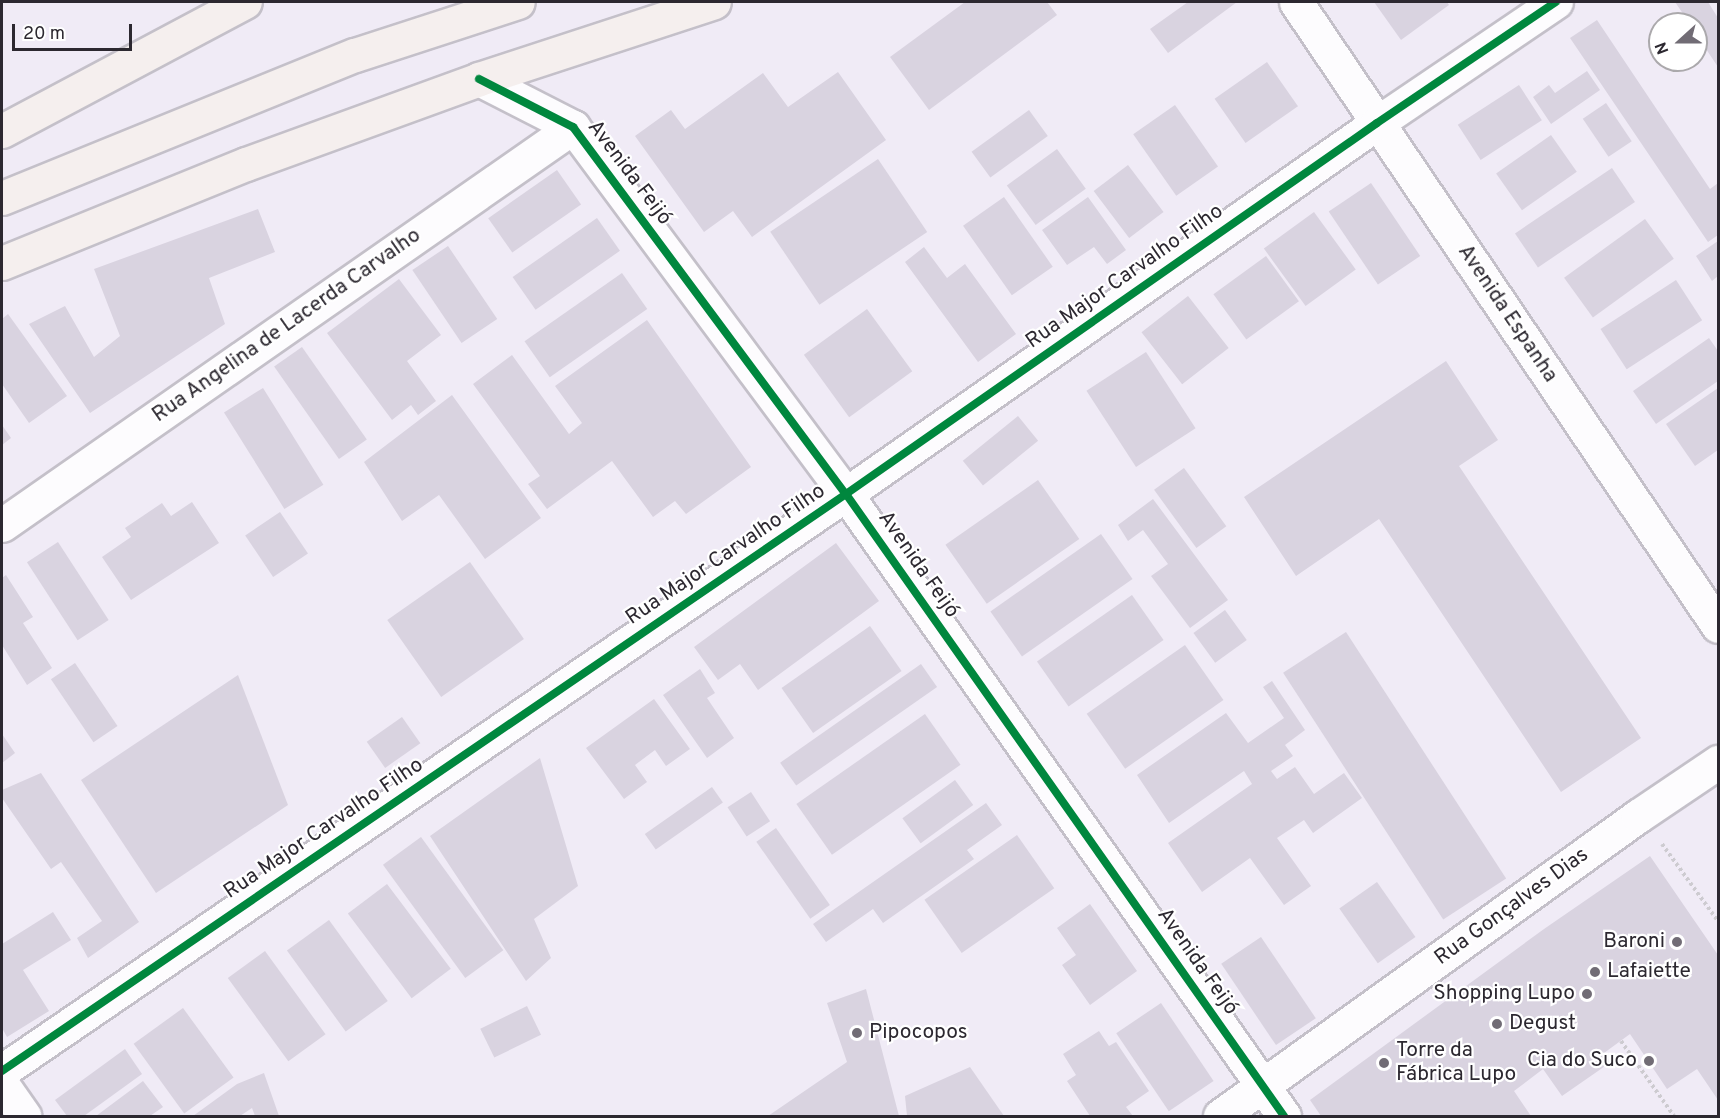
<!DOCTYPE html>
<meta charset="utf-8">
<style>
body{margin:0}
#map{position:relative;width:1720px;height:1118px;overflow:hidden;background:#f0ebf6;font-family:Overpass,sans-serif}
div>[style]{position:absolute}
.building>*{inset:0;background:#d9d3e0;transform-origin:0 0}
.path>*{height:4px;margin-top:-2px;transform-origin:0;background:repeating-linear-gradient(90deg,#cdcbd0 0 3px,transparent 0 6px)}
.roads{filter:drop-shadow(2px 0 #c4c0c9) drop-shadow(-2px 0 #c4c0c9) drop-shadow(0 2px #c4c0c9) drop-shadow(0 -2px #c4c0c9)}
.minor>*{height:33px;margin:-16.5px;padding:0 16.5px;transform-origin:16.5px;border-radius:16.5px;background:#fdfcfe}
.major>*{height:33px;margin:-16.5px;padding:0 16.5px;transform-origin:16.5px;border-radius:16.5px;background:#f5efee}
.cycleway>*{height:8px;margin:-4px;padding:0 4px;transform-origin:4px;border-radius:4px;background:#00873e}
.dots>*{width:16px;height:16px;translate:-50% -50%;box-sizing:border-box;border:3px solid #fff;border-radius:50%}
span{translate:-50% -50%;white-space:nowrap;text-align:center;line-height:1.15;-webkit-text-stroke:4.5px #fff;paint-order:stroke}
.street-label{font-size:21px;color:#2c2830}
.poi-label{font-size:21px;color:#2c2830}
.right{translate:-100% -50%;text-align:right}
.left{translate:0 -50%;text-align:left}
.frame{position:absolute;inset:0;border:3px solid #2c2830;pointer-events:none}
.north{position:absolute;left:1648px;top:12px;width:60px;height:60px;box-sizing:border-box;background:#fff;border:2px solid #aba9ac;border-radius:50%;rotate:249deg;font-size:16px;font-weight:700;line-height:24px;text-align:center;color:#2c2830}
.north::after{content:'';display:block;margin:auto;width:21px;height:27px;background:#716c75;clip-path:polygon(50% 0,100% 100%,50% 72%,0 100%)}
.scale{position:absolute;left:12px;top:24px;width:120px;height:27px;box-sizing:border-box;border:3px solid #2c2830;border-top:0;padding-left:8px;font-size:18px;line-height:21px;white-space:nowrap;color:#2c2830;-webkit-text-stroke:4px #fff;paint-order:stroke}
</style>
<div id="map">
<div class="building">
<div style="clip-path:polygon(965px 2px,1047px 2px,1057px 15px,929px 110px,890px 57px)"></div>
<div style="clip-path:polygon(1188px 2px,1237px 2px,1168px 53px,1150px 29px)"></div>
<div style="clip-path:polygon(1374px 2px,1447px 2px,1449px 5px,1401px 40px)"></div>
<div style="clip-path:polygon(1675px 2px,1708px 2px,1718px 18px,1718px 67px,1696px 34px,1696px 24px,1690px 24px)"></div>
<div style="clip-path:polygon(1597px 20px,1710px 189px,1718px 183px,1718px 235px,1708px 242px,1570px 38px)"></div>
<div style="left:1267px;top:62px;width:54px;height:64px;rotate:55deg"></div>
<div style="clip-path:polygon(1587px 71px,1600px 90px,1551px 124px,1533px 97px,1549px 85px,1555px 93px)"></div>
<div style="clip-path:polygon(838px 72px,886px 140px,752px 237px,733px 211px,704px 232px,635px 136px,671px 110px,685px 129px,763px 73px,788px 107px)"></div>
<div style="left:1519px;top:85px;width:42px;height:73px;rotate:57deg"></div>
<div style="left:1606px;top:103px;width:46px;height:28px;rotate:56deg"></div>
<div style="left:1175px;top:105px;width:75px;height:51px;rotate:55deg"></div>
<div style="left:1029px;top:110px;width:32px;height:71px;rotate:54deg"></div>
<div style="left:1551px;top:135px;width:45px;height:67px;rotate:55deg"></div>
<div style="left:1057px;top:149px;width:49px;height:62px;rotate:54deg"></div>
<div style="left:878px;top:159px;width:88px;height:130px;rotate:56deg"></div>
<div style="left:1128px;top:165px;width:59px;height:43px;rotate:53deg"></div>
<div style="left:1612px;top:168px;width:41px;height:117px;rotate:56deg"></div>
<div style="left:557px;top:170px;width:42px;height:84px;rotate:55deg"></div>
<div style="left:1371px;top:183px;width:88px;height:51px;rotate:56deg"></div>
<div style="left:1004px;top:197px;width:85px;height:50px;rotate:55deg"></div>
<div style="clip-path:polygon(1088px 197px,1126px 250px,1107px 264px,1094px 247px,1067px 265px,1042px 230px)"></div>
<div style="clip-path:polygon(258px 209px,275px 252px,209px 278px,225px 324px,90px 413px,29px 324px,65px 306px,94px 357px,120px 336px,94px 269px)"></div>
<div style="left:1314px;top:212px;width:71px;height:62px;rotate:54deg"></div>
<div style="left:597px;top:218px;width:40px;height:103px;rotate:55deg"></div>
<div style="left:1645px;top:219px;width:49px;height:100px;rotate:54deg"></div>
<div style="clip-path:polygon(1718px 241px,1718px 276px,1712px 281px,1696px 256px)"></div>
<div style="left:448px;top:246px;width:88px;height:43px;rotate:56deg"></div>
<div style="clip-path:polygon(924px 247px,947px 278px,965px 264px,1016px 334px,978px 362px,905px 262px)"></div>
<div style="left:1266px;top:256px;width:56px;height:65px;rotate:54deg"></div>
<div style="left:622px;top:273px;width:44px;height:119px;rotate:55deg"></div>
<div style="clip-path:polygon(399px 279px,441px 335px,407px 361px,436px 401px,418px 415px,411px 405px,392px 420px,327px 333px)"></div>
<div style="left:1676px;top:280px;width:48px;height:90px;rotate:57deg"></div>
<div style="left:1188px;top:296px;width:66px;height:59px;rotate:52deg"></div>
<div style="left:867px;top:309px;width:77px;height:78px;rotate:54deg"></div>
<div style="clip-path:polygon(8px 314px,67px 396px,29px 423px,2px 384px,2px 319px)"></div>
<div style="clip-path:polygon(647px 320px,751px 467px,686px 514px,675px 501px,653px 517px,612px 461px,547px 509px,528px 484px,540px 476px,473px 384px,512px 355px,569px 434px,582px 423px,555px 386px)"></div>
<div style="clip-path:polygon(1709px 338px,1718px 351px,1718px 381px,1656px 424px,1633px 391px)"></div>
<div style="left:302px;top:347px;width:113px;height:34px;rotate:55deg"></div>
<div style="left:1146px;top:352px;width:91px;height:71px;rotate:57deg"></div>
<div style="clip-path:polygon(1446px 361px,1498px 440px,1459px 466px,1641px 738px,1561px 792px,1379px 519px,1296px 576px,1244px 497px)"></div>
<div style="left:263px;top:388px;width:114px;height:46px;rotate:58deg"></div>
<div style="clip-path:polygon(1718px 388px,1718px 450px,1695px 466px,1666px 424px)"></div>
<div style="clip-path:polygon(452px 395px,541px 518px,485px 559px,439px 495px,402px 521px,364px 462px)"></div>
<div style="left:1018px;top:416px;width:32px;height:71px;rotate:51deg"></div>
<div style="clip-path:polygon(2px 425px,11px 438px,2px 445px)"></div>
<div style="left:1184px;top:468px;width:72px;height:37px;rotate:54deg"></div>
<div style="left:1038px;top:480px;width:72px;height:113px;rotate:55deg"></div>
<div style="clip-path:polygon(1153px 499px,1228px 600px,1190px 628px,1151px 576px,1168px 564px,1143px 530px,1128px 541px,1118px 525px)"></div>
<div style="clip-path:polygon(192px 502px,219px 543px,131px 600px,102px 557px,131px 537px,125px 528px,162px 503px,171px 516px)"></div>
<div style="left:280px;top:512px;width:50px;height:42px;rotate:56deg"></div>
<div style="left:1101px;top:534px;width:55px;height:135px;rotate:55deg"></div>
<div style="left:58px;top:542px;width:93px;height:37px;rotate:57deg"></div>
<div style="clip-path:polygon(836px 543px,879px 601px,758px 690px,740px 664px,718px 680px,694px 647px)"></div>
<div style="left:470px;top:562px;width:94px;height:101px;rotate:55deg"></div>
<div style="clip-path:polygon(6px 575px,33px 617px,23px 623px,52px 668px,27px 685px,2px 645px,2px 578px)"></div>
<div style="left:1132px;top:595px;width:55px;height:116px;rotate:55deg"></div>
<div style="left:1225px;top:610px;width:37px;height:39px;rotate:54deg"></div>
<div style="left:870px;top:626px;width:55px;height:108px;rotate:55deg"></div>
<div style="left:1346px;top:632px;width:294px;height:75px;rotate:57deg"></div>
<div style="left:1185px;top:645px;width:67px;height:120px;rotate:55deg"></div>
<div style="left:75px;top:663px;width:76px;height:29px;rotate:56deg"></div>
<div style="left:921px;top:664px;width:28px;height:172px;rotate:55deg"></div>
<div style="clip-path:polygon(700px 669px,715px 693px,707px 698px,734px 738px,707px 758px,663px 695px)"></div>
<div style="clip-path:polygon(238px 675px,288px 805px,156px 893px,81px 780px)"></div>
<div style="clip-path:polygon(1272px 681px,1305px 730px,1285px 745px,1293px 756px,1271px 771px,1277px 779px,1295px 767px,1314px 794px,1344px 773px,1362px 798px,1313px 833px,1304px 820px,1277px 838px,1311px 886px,1284px 905px,1250px 858px,1202px 892px,1168px 843px,1252px 784px,1244px 771px,1169px 823px,1137px 775px,1226px 713px,1248px 743px,1284px 718px,1263px 687px)"></div>
<div style="clip-path:polygon(654px 699px,690px 749px,666px 766px,655px 750px,635px 765px,647px 782px,624px 799px,586px 748px)"></div>
<div style="left:925px;top:714px;width:62px;height:157px;rotate:55deg"></div>
<div style="left:402px;top:717px;width:32px;height:43px;rotate:55deg"></div>
<div style="clip-path:polygon(2px 734px,15px 753px,2px 763px)"></div>
<div style="clip-path:polygon(540px 758px,578px 886px,534px 919px,551px 958px,526px 981px,430px 836px)"></div>
<div style="clip-path:polygon(41px 773px,139px 922px,88px 958px,77px 938px,102px 921px,61px 862px,51px 869px,2px 798px,2px 790px)"></div>
<div style="left:955px;top:780px;width:31px;height:65px;rotate:54deg"></div>
<div style="left:712px;top:787px;width:19px;height:82px;rotate:55deg"></div>
<div style="left:751px;top:792px;width:35px;height:28px;rotate:57deg"></div>
<div style="clip-path:polygon(986px 803px,1002px 825px,967px 850px,974px 859px,883px 923px,873px 909px,826px 942px,813px 924px)"></div>
<div style="left:776px;top:828px;width:94px;height:24px;rotate:55deg"></div>
<div style="left:1017px;top:835px;width:65px;height:113px;rotate:55deg"></div>
<div style="left:421px;top:837px;width:140px;height:47px;rotate:54deg"></div>
<div style="clip-path:polygon(1650px 856px,1718px 955px,1718px 1100px,1697px 1069px,1667px 1089px,1630px 1034px,1604px 1053px,1611px 1062px,1562px 1096px,1543px 1069px,1514px 1091px,1531px 1116px,1321px 1116px,1310px 1100px,1544px 929px)"></div>
<div style="left:1377px;top:882px;width:67px;height:46px;rotate:55deg"></div>
<div style="left:387px;top:884px;width:106px;height:49px;rotate:53deg"></div>
<div style="clip-path:polygon(1090px 904px,1137px 971px,1090px 1005px,1062px 965px,1076px 955px,1057px 928px)"></div>
<div style="clip-path:polygon(53px 912px,71px 940px,23px 970px,49px 1011px,7px 1037px,2px 1028px,2px 944px)"></div>
<div style="left:329px;top:920px;width:100px;height:52px;rotate:54deg"></div>
<div style="left:1261px;top:937px;width:98px;height:48px;rotate:56deg"></div>
<div style="left:265px;top:951px;width:103px;height:46px;rotate:54deg"></div>
<div style="clip-path:polygon(866px 989px,899px 1116px,768px 1116px,847px 1062px,827px 1003px)"></div>
<div style="left:1161px;top:1003px;width:94px;height:54px;rotate:56deg"></div>
<div style="left:527px;top:1006px;width:32px;height:52px;rotate:64deg"></div>
<div style="left:183px;top:1008px;width:86px;height:61px;rotate:54deg"></div>
<div style="clip-path:polygon(1099px 1031px,1109px 1046px,1116px 1042px,1149px 1091px,1126px 1107px,1133px 1116px,1090px 1116px,1067px 1081px,1076px 1075px,1063px 1054px)"></div>
<div style="clip-path:polygon(125px 1049px,142px 1074px,84px 1116px,67px 1116px,55px 1100px)"></div>
<div style="clip-path:polygon(970px 1067px,1004px 1116px,907px 1116px,905px 1096px)"></div>
<div style="clip-path:polygon(264px 1073px,279px 1116px,255px 1116px,252px 1108px,240px 1116px,193px 1116px,237px 1084px)"></div>
<div style="clip-path:polygon(143px 1081px,163px 1107px,150px 1116px,96px 1116px)"></div>
</div>
<div class="path">
<div style="left:1662px;top:844px;width:95px;rotate:54deg"></div>
<div style="left:1621px;top:1041px;width:92px;rotate:54.8deg"></div>
</div>
<div class="roads">
<div class="minor">
<div style="left:1296px;top:2px;width:753px;rotate:55.93deg"></div>
<div style="left:479px;top:79px;width:106px;rotate:27.1deg"></div>
<div style="left:573px;top:127px;width:457px;rotate:53.4deg"></div>
<div style="left:846px;top:494px;width:761px;rotate:54.85deg"></div>
<div style="left:2px;top:525px;width:696px;rotate:-34.88deg"></div>
<div style="left:2px;top:1071px;width:1022px;rotate:-34.36deg"></div>
<div style="left:846px;top:494px;width:648px;rotate:-34.94deg"></div>
<div style="left:1377px;top:123px;width:216px;rotate:-34.1deg"></div>
<div style="left:2px;top:1084px;width:39px;rotate:55deg"></div>
<div style="left:1220px;top:1116px;width:515px;rotate:-35.67deg"></div>
<div style="left:1638px;top:816px;width:97px;rotate:-34deg"></div>
</div>
<div class="major">
<div style="left:2px;top:131px;width:275px;rotate:-28deg"></div>
<div style="left:2px;top:198px;width:381px;rotate:-22.1deg"></div>
<div style="left:355px;top:55px;width:171px;rotate:-18deg"></div>
<div style="left:2px;top:263px;width:263px;rotate:-22.1deg"></div>
<div style="left:246px;top:164px;width:248px;rotate:-20deg"></div>
<div style="left:479px;top:79px;width:247px;rotate:-18.1deg"></div>
</div>
</div>
<div class="cycleway">
<div style="left:479px;top:79px;width:106px;rotate:27.1deg"></div>
<div style="left:573px;top:127px;width:457px;rotate:53.4deg"></div>
<div style="left:846px;top:494px;width:761px;rotate:54.85deg"></div>
<div style="left:2px;top:1071px;width:1022px;rotate:-34.36deg"></div>
<div style="left:846px;top:494px;width:648px;rotate:-34.94deg"></div>
<div style="left:1377px;top:123px;width:216px;rotate:-34.1deg"></div>
</div>
<div class="dots">
<div style="left:1677px;top:942px;background:#716c75"></div>
<div style="left:1595px;top:972px;background:#716c75"></div>
<div style="left:1587px;top:994px;background:#716c75"></div>
<div style="left:1497px;top:1024px;background:#716c75"></div>
<div style="left:857px;top:1033px;background:#716c75"></div>
<div style="left:1649px;top:1061px;background:#716c75"></div>
<div style="left:1384px;top:1063px;background:#716c75"></div>
</div>
<div class="street-label">
<span style="left:629px;top:173px;rotate:53deg">Avenida Feijó</span>
<span style="left:1125px;top:277px;rotate:-35deg">Rua Major Carvalho Filho</span>
<span style="left:1507px;top:314px;rotate:56deg">Avenida Espanha</span>
<span style="left:287px;top:326px;rotate:-35deg">Rua Angelina de Lacerda Carvalho</span>
<span style="left:726px;top:555px;rotate:-34deg">Rua Major Carvalho Filho</span>
<span style="left:918px;top:565px;rotate:55deg">Avenida Feijó</span>
<span style="left:324px;top:829px;rotate:-34deg">Rua Major Carvalho Filho</span>
<span style="left:1512px;top:907px;rotate:-36deg">Rua Gonçalves Dias</span>
<span style="left:1197px;top:962px;rotate:55deg">Avenida Feijó</span>
</div>
<div class="poi-label">
<span class="right" style="left:1665px;top:942px">Baroni</span>
<span class="left" style="left:1607px;top:972px">Lafaiette</span>
<span class="right" style="left:1575px;top:994px">Shopping Lupo</span>
<span class="left" style="left:1509px;top:1024px">Degust</span>
<span class="left" style="left:869px;top:1033px">Pipocopos</span>
<span class="left" style="left:1396px;top:1063px">Torre da<br>Fábrica Lupo</span>
<span class="right" style="left:1637px;top:1061px">Cia do Suco</span>
</div>
<div class="frame"></div>
<div class="north">N</div>
<div class="scale">20 m</div>
</div>
